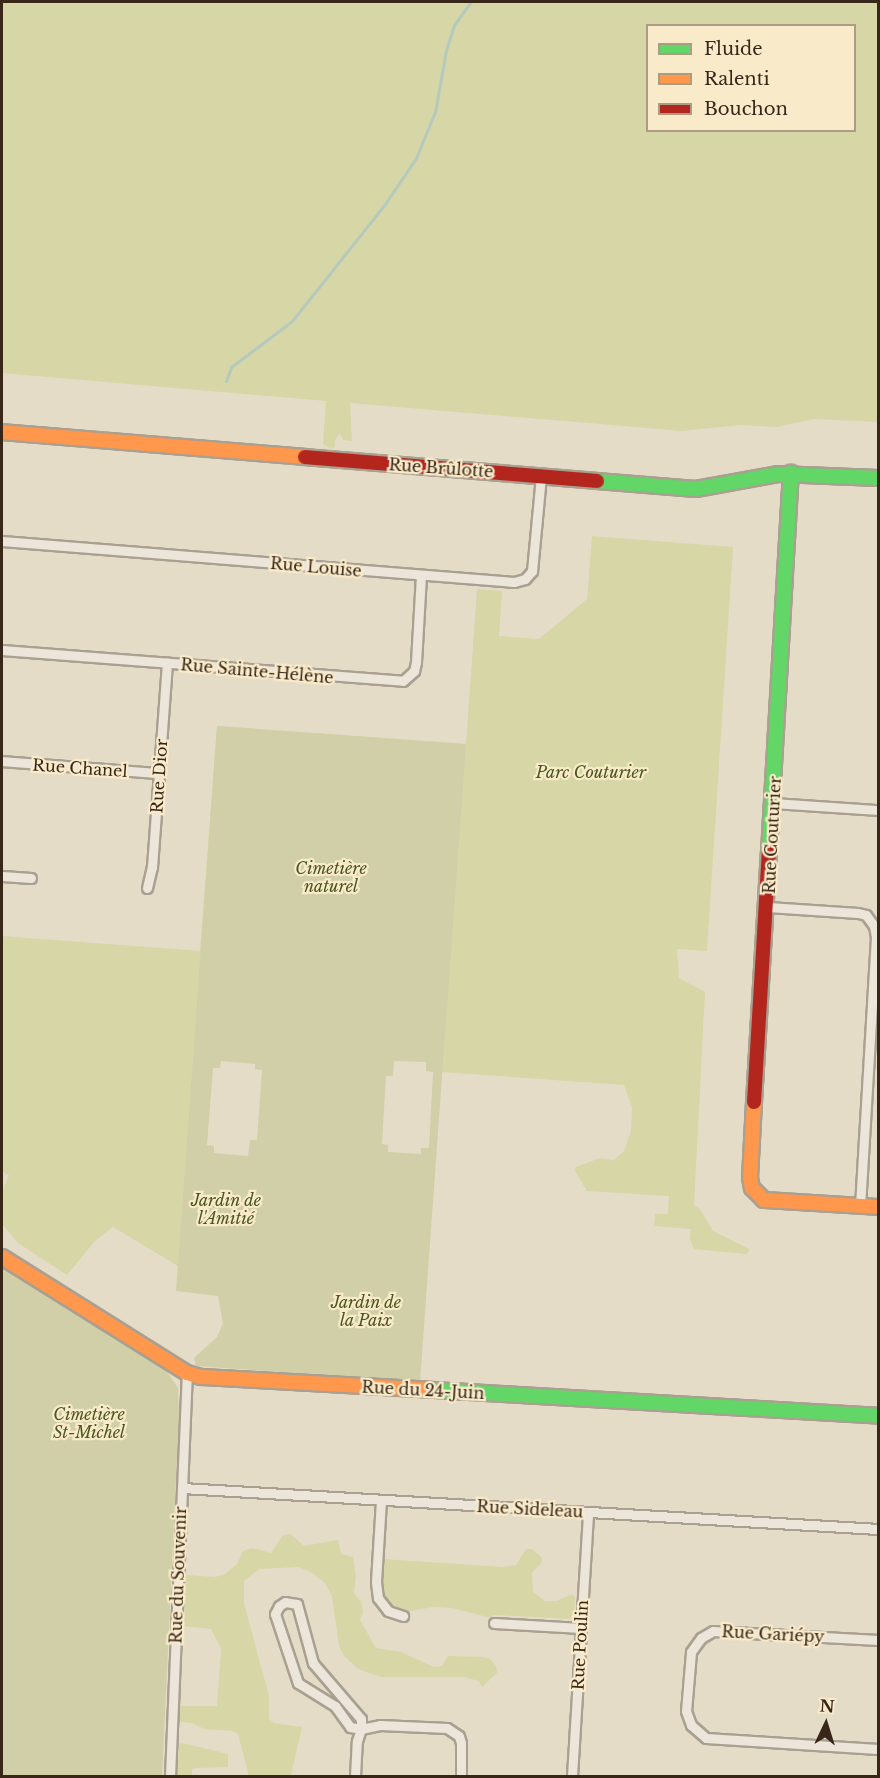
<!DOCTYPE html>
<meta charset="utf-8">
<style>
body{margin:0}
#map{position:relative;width:880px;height:1778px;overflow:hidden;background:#e5dcc7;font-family:"Libre Baskerville",serif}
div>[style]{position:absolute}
.green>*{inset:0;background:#d6d6a7}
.cemetery>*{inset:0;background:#d0cfa8}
.stream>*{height:3px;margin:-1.5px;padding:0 1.5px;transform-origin:1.5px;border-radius:1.5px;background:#b4cabc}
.roads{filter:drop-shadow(2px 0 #a9a091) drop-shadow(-2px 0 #a9a091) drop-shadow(0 2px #a9a091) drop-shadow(0 -2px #a9a091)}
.street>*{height:9px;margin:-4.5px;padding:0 4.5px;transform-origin:4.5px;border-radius:4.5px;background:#ece6da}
.fast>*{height:14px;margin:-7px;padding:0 7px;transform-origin:7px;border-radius:7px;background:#63d668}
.slow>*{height:14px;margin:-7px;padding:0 7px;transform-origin:7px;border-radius:7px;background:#ff974d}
.jam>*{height:14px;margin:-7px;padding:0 7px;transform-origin:7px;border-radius:7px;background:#b3261e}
span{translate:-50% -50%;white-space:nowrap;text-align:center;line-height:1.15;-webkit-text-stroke:4.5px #f9eaca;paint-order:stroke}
.street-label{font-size:16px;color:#382719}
.park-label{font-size:16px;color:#49561e;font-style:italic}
.frame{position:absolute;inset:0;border:3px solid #382719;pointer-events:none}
.legend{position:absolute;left:646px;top:24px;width:210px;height:108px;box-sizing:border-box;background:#f9eaca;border:2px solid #ac9c83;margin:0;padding:8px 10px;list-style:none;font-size:18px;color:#382719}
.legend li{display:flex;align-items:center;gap:12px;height:30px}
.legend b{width:30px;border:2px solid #ac9c83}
.north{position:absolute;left:796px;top:1694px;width:60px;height:60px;-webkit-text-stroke:4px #f9eaca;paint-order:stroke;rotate:4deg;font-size:16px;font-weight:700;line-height:24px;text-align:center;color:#382719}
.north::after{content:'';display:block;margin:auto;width:21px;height:27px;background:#382719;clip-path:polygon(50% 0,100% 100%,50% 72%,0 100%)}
</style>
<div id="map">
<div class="green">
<div style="clip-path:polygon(evenodd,2px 2px,878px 2px,878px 422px,814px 419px,777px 427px,740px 425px,682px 431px,350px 403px,352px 441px,343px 440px,340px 433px,335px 440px,335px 447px,331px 449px,323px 444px,326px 401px,2px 373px,2px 2px,648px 26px,854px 26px,854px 130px,648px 130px,648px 26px)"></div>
<div style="clip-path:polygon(592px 536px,733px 547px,707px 951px,677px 949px,679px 978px,705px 992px,694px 1205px,700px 1209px,713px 1231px,749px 1249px,749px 1252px,746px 1254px,694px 1249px,690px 1239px,691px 1229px,654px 1226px,655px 1214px,668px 1214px,669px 1196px,587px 1191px,575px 1171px,576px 1167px,600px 1158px,614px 1160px,624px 1151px,631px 1131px,632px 1107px,624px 1085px,442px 1072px,445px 1036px,196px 1018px,178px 1266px,113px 1227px,95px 1241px,67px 1275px,18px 1243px,2px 1224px,2px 1193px,9px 1175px,2px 1172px,2px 936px,200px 951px,217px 726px,466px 744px,477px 589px,502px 591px,499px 636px,539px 639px,587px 599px)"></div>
<div style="clip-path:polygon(291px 1534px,304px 1546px,338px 1540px,341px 1554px,353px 1557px,356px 1576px,354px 1593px,361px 1602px,363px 1612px,360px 1620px,376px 1648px,401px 1652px,434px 1667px,442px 1666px,448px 1656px,483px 1657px,490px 1659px,496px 1666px,497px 1673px,482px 1687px,479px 1681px,463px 1677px,381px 1677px,358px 1669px,344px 1656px,339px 1646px,332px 1596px,325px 1583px,311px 1572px,298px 1567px,259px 1569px,244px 1581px,244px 1603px,269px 1696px,269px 1719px,274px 1723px,302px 1727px,291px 1775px,249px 1776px,238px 1734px,233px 1731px,204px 1729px,192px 1723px,179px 1722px,179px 1706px,217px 1706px,221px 1649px,211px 1629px,184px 1626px,186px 1575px,215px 1577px,225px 1574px,237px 1564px,243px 1551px,252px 1548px,271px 1553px,283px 1535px)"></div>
<div style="clip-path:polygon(526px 1549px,532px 1549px,542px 1558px,542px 1562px,532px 1573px,533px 1592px,545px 1601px,557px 1601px,572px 1594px,575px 1598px,574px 1619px,493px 1615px,491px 1618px,452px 1608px,433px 1607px,406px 1612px,391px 1605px,383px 1593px,383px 1559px,503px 1567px,516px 1565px)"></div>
<div style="clip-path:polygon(182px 1743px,228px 1754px,228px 1767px,195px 1768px,192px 1769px,192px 1776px,177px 1776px,179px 1745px)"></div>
</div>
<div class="cemetery">
<div style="clip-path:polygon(evenodd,217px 726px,466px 744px,420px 1382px,196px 1366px,194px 1358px,217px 1337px,223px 1323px,218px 1296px,176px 1291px,217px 726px,221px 1061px,255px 1064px,255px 1069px,262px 1070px,257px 1140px,250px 1140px,248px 1156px,214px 1153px,214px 1146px,207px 1145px,213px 1068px,220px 1068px,221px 1061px,217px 726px,394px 1061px,426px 1062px,426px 1071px,433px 1072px,429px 1148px,421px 1148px,421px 1154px,388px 1152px,388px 1145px,382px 1144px,386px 1076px,393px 1076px,394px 1061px)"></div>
<div style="clip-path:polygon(2px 1267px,153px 1359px,165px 1369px,178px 1388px,179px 1417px,162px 1776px,2px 1776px)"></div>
</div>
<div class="stream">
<div style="left:226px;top:381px;width:15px;rotate:-70deg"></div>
<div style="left:231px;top:367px;width:76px;rotate:-37deg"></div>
<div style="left:292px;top:321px;width:149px;rotate:-51.5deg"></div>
<div style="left:385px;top:204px;width:55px;rotate:-56deg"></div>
<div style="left:416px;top:158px;width:50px;rotate:-67.6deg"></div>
<div style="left:435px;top:112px;width:63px;rotate:-79.9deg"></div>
<div style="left:446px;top:50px;width:26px;rotate:-72deg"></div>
<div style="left:454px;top:25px;width:29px;rotate:-54deg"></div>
</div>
<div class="roads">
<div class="street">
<div style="left:2px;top:541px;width:514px;rotate:4.58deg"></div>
<div style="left:514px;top:582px;width:11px;rotate:-15deg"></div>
<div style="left:525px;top:579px;width:11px;rotate:-49deg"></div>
<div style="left:532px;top:571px;width:95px;rotate:-84.6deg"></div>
<div style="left:2px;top:650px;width:402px;rotate:4.4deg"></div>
<div style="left:403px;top:681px;width:15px;rotate:-42deg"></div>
<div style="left:414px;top:671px;width:9px;rotate:-77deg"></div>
<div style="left:416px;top:662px;width:86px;rotate:-86.7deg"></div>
<div style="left:2px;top:761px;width:157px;rotate:4.4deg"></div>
<div style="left:774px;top:803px;width:104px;rotate:3.9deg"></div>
<div style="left:2px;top:876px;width:29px;rotate:4deg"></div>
<div style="left:147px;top:888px;width:22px;rotate:-77deg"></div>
<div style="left:152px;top:867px;width:205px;rotate:-85.8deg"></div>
<div style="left:768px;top:907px;width:90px;rotate:3.8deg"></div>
<div style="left:858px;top:913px;width:8px;rotate:14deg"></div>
<div style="left:866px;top:915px;width:14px;rotate:54deg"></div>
<div style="left:874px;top:926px;width:11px;rotate:80deg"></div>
<div style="left:876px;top:937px;width:269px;rotate:93.4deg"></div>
<div style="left:182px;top:1488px;width:697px;rotate:3.37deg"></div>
<div style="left:381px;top:1500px;width:82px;rotate:93.5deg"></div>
<div style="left:376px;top:1582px;width:16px;rotate:83deg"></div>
<div style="left:378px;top:1598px;width:16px;rotate:52deg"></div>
<div style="left:388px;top:1611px;width:16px;rotate:18deg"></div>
<div style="left:494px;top:1623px;width:87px;rotate:3.3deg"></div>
<div style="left:878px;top:1640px;width:165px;rotate:-176.9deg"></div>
<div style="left:713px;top:1631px;width:14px;rotate:150deg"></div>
<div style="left:701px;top:1638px;width:17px;rotate:126deg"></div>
<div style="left:691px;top:1652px;width:59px;rotate:94.8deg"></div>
<div style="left:686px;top:1711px;width:15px;rotate:70deg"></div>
<div style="left:691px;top:1725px;width:20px;rotate:41deg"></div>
<div style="left:706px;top:1738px;width:172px;rotate:3.7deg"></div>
<div style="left:361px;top:1729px;width:19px;rotate:-12deg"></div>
<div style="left:380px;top:1725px;width:67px;rotate:2.6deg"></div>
<div style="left:447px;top:1728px;width:14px;rotate:34deg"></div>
<div style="left:459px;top:1736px;width:7px;rotate:74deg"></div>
<div style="left:461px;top:1743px;width:33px;rotate:90deg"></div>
<div style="left:170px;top:1776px;width:403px;rotate:-87.6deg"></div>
<div style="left:355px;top:1776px;width:35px;rotate:-87deg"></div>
<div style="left:357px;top:1741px;width:13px;rotate:-72deg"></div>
<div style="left:361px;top:1729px;width:10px;rotate:-90deg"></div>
<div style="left:361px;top:1719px;width:74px;rotate:-130.6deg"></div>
<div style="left:313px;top:1663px;width:61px;rotate:-105.2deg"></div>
<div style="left:297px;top:1604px;width:12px;rotate:-171deg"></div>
<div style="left:285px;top:1602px;width:7px;rotate:146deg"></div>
<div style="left:279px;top:1606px;width:9px;rotate:117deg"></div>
<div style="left:275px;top:1614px;width:73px;rotate:71.6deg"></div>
<div style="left:298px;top:1683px;width:44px;rotate:31.9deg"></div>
<div style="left:335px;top:1706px;width:26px;rotate:54deg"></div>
<div style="left:350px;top:1727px;width:11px;rotate:10deg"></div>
<div style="left:572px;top:1776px;width:263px;rotate:-86.5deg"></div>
</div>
<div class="fast">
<div style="left:597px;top:481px;width:99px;rotate:4.6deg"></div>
<div style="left:696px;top:489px;width:83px;rotate:-10.4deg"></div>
<div style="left:778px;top:474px;width:100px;rotate:2.3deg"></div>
<div style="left:769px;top:852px;width:380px;rotate:-86.7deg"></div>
<div style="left:432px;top:1390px;width:447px;rotate:3.3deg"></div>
</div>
<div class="slow">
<div style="left:2px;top:432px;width:304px;rotate:4.7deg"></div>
<div style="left:754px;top:1102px;width:76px;rotate:93deg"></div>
<div style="left:750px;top:1178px;width:10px;rotate:79deg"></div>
<div style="left:752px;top:1188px;width:17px;rotate:45deg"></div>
<div style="left:764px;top:1200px;width:114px;rotate:3.5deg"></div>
<div style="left:2px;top:1257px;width:218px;rotate:32.1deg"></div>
<div style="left:187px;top:1373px;width:15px;rotate:16deg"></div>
<div style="left:201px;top:1377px;width:231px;rotate:3.2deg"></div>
</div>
<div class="jam">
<div style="left:305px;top:457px;width:293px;rotate:4.7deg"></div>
<div style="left:754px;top:1102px;width:250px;rotate:-86.6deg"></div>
</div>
</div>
<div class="street-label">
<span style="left:441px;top:468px;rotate:4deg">Rue Brûlotte</span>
<span style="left:316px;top:567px;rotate:5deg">Rue Louise</span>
<span style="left:257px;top:671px;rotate:5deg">Rue Sainte-Hélène</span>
<span style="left:80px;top:768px;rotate:4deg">Rue Chanel</span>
<span style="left:159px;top:776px;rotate:-86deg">Rue Dior</span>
<span style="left:772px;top:835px;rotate:-87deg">Rue Couturier</span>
<span style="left:423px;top:1390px;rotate:3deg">Rue du 24-Juin</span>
<span style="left:530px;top:1509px;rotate:3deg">Rue Sideleau</span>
<span style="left:178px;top:1575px;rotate:-88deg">Rue du Souvenir</span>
<span style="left:773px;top:1634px;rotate:3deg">Rue Gariépy</span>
<span style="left:580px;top:1645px;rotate:-87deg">Rue Poulin</span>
</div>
<div class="park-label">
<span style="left:591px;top:772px">Parc Couturier</span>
<span style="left:331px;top:877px">Cimetière<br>naturel</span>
<span style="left:226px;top:1209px">Jardin de<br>l'Amitié</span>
<span style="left:366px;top:1311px">Jardin de<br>la Paix</span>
<span style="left:89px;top:1423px">Cimetière<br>St-Michel</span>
</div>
<div class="frame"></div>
<ul class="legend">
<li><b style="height:8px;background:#63d668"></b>Fluide</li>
<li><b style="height:8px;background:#ff974d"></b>Ralenti</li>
<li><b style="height:8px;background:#b3261e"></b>Bouchon</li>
</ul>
<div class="north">N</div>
</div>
